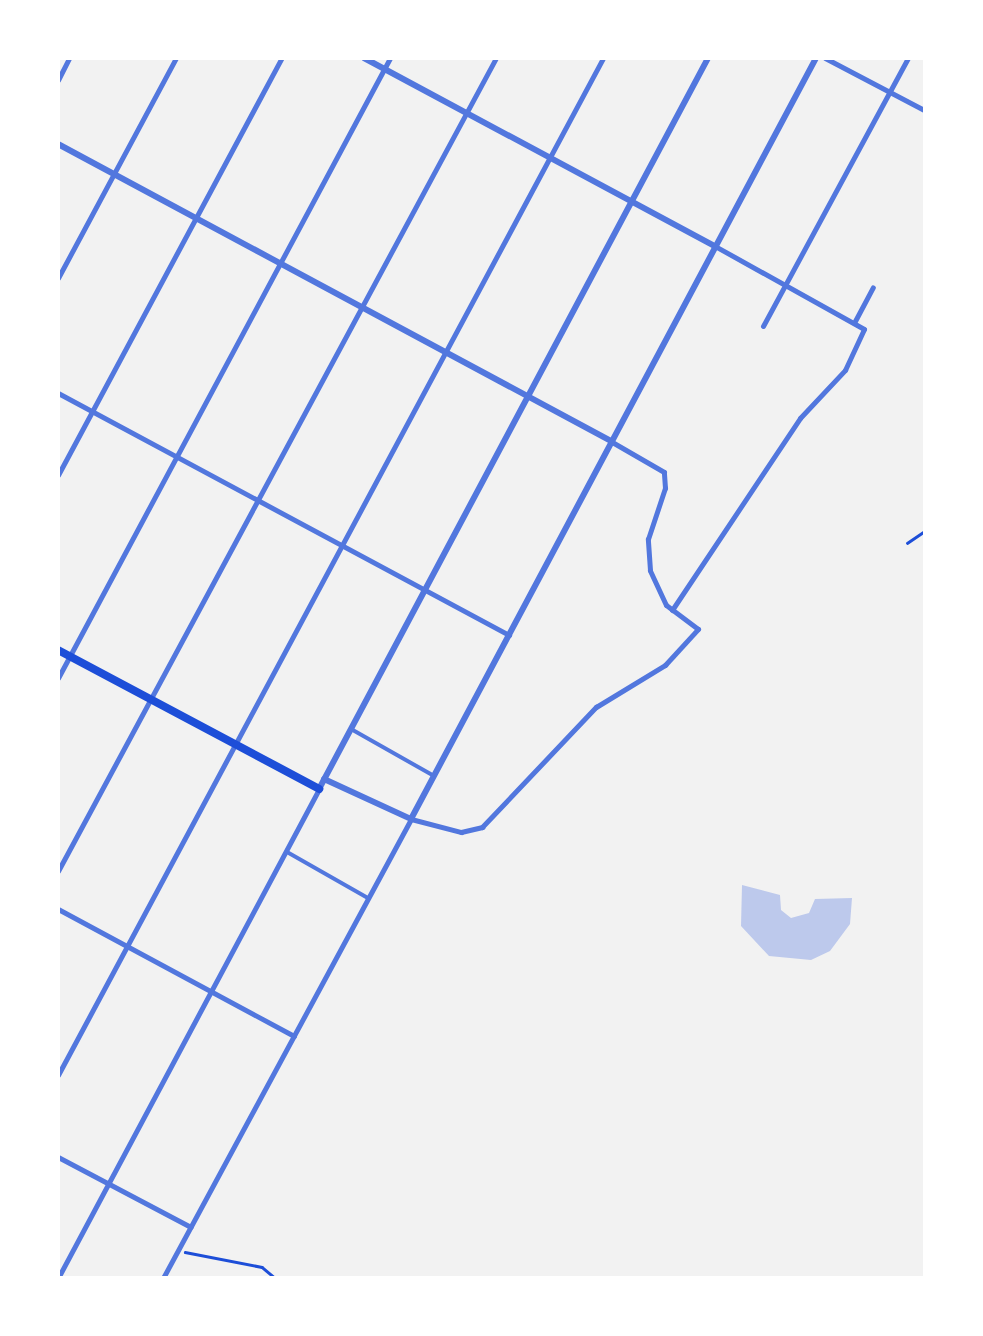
<!DOCTYPE html>
<style>
body{margin:0}
#map{position:relative;width:983px;height:1336px;overflow:hidden;background:#f2f2f2;font-family:"Nunito Sans",sans-serif}
div>[style]{position:absolute}
.building>*{inset:0;background:#bdc9ec}
.path>*{height:2.5px;margin:-1.25px;padding:0 1.25px;transform-origin:1.25px;border-radius:1.25px;background:#1d4ed8}
.pedestrian>*{height:4px;margin:-2px;padding:0 2px;transform-origin:2px;border-radius:2px;background:#5277de}
.minor>*{height:5px;margin:-2.5px;padding:0 2.5px;transform-origin:2.5px;border-radius:2.5px;background:#5277de}
.tertiary>*{height:6px;margin:-3px;padding:0 3px;transform-origin:3px;border-radius:3px;background:#5277de}
.secondary>*{height:8px;margin:-4px;padding:0 4px;transform-origin:4px;border-radius:4px;background:#1d4ed8}
span{translate:-50% -50%;white-space:nowrap;text-align:center;line-height:1.15;-webkit-text-stroke:10px #fff;paint-order:stroke}
.frame{position:absolute;inset:0;border:60px solid #fff;pointer-events:none}
</style>
<div id="map">
<div class="building">
<div style="clip-path:polygon(742px 885px,780px 895px,781px 910px,791px 918px,809px 913px,815px 899px,852px 898px,850px 924px,830px 951px,811px 960px,769px 956px,741px 926px)"></div>
</div>
<div class="path">
<div style="left:907px;top:543px;width:23px;rotate:-34deg"></div>
<div style="left:185px;top:1252px;width:78px;rotate:11deg"></div>
<div style="left:262px;top:1267px;width:17px;rotate:40deg"></div>
</div>
<div class="pedestrian">
<div style="left:351px;top:729px;width:95px;rotate:29.5deg"></div>
<div style="left:287px;top:852px;width:93px;rotate:29.6deg"></div>
</div>
<div class="minor">
<div style="left:825px;top:58px;width:114px;rotate:27.7deg"></div>
<div style="left:58px;top:80px;width:25px;rotate:-63deg"></div>
<div style="left:58px;top:278px;width:250px;rotate:-61.8deg"></div>
<div style="left:855px;top:321px;width:38px;rotate:-62deg"></div>
<div style="left:763px;top:326px;width:305px;rotate:-61.6deg"></div>
<div style="left:58px;top:393px;width:512px;rotate:28.22deg"></div>
<div style="left:58px;top:475px;width:473px;rotate:-61.8deg"></div>
<div style="left:672px;top:610px;width:231px;rotate:-56.3deg"></div>
<div style="left:800px;top:418px;width:66px;rotate:-46.8deg"></div>
<div style="left:845px;top:370px;width:45px;rotate:-65.1deg"></div>
<div style="left:864px;top:329px;width:171px;rotate:-150.9deg"></div>
<div style="left:58px;top:678px;width:703px;rotate:-61.83deg"></div>
<div style="left:58px;top:871px;width:923px;rotate:-61.69deg"></div>
<div style="left:58px;top:909px;width:268px;rotate:28.3deg"></div>
<div style="left:58px;top:1075px;width:1154px;rotate:-61.81deg"></div>
<div style="left:58px;top:1157px;width:150px;rotate:27.8deg"></div>
<div style="left:58px;top:1278px;width:554px;rotate:-61.91deg"></div>
<div style="left:163px;top:1278px;width:522px;rotate:-61.62deg"></div>
<div style="left:411px;top:819px;width:52px;rotate:14.6deg"></div>
<div style="left:461px;top:832px;width:22px;rotate:-13deg"></div>
<div style="left:482px;top:827px;width:166px;rotate:-46.5deg"></div>
<div style="left:596px;top:707px;width:81px;rotate:-31.3deg"></div>
<div style="left:665px;top:665px;width:49px;rotate:-47.5deg"></div>
<div style="left:698px;top:629px;width:40px;rotate:-143deg"></div>
<div style="left:666px;top:605px;width:38px;rotate:-115deg"></div>
<div style="left:650px;top:570px;width:31px;rotate:-94deg"></div>
<div style="left:648px;top:539px;width:54px;rotate:-71.6deg"></div>
<div style="left:665px;top:488px;width:16px;rotate:-94deg"></div>
<div style="left:664px;top:472px;width:60px;rotate:-150deg"></div>
</div>
<div class="tertiary">
<div style="left:364px;top:58px;width:398px;rotate:28.2deg"></div>
<div style="left:58px;top:144px;width:628px;rotate:28.24deg"></div>
<div style="left:324px;top:779px;width:96px;rotate:24.7deg"></div>
<div style="left:411px;top:819px;width:862px;rotate:-61.98deg"></div>
<div style="left:319px;top:789px;width:828px;rotate:-61.98deg"></div>
</div>
<div class="secondary">
<div style="left:58px;top:650px;width:296px;rotate:28deg"></div>
</div>
<div class="frame"></div>
</div>
